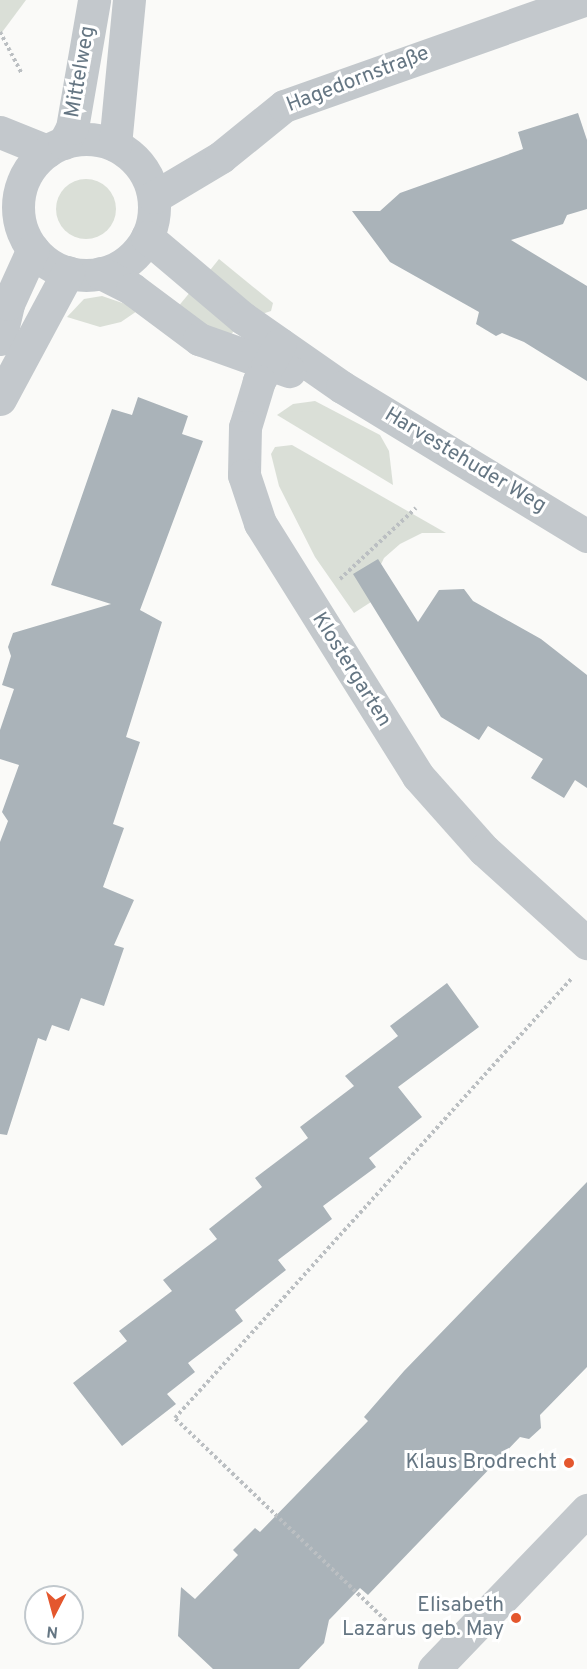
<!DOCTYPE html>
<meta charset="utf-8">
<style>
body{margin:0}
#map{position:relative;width:587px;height:1669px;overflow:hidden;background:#fafaf8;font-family:Overpass,sans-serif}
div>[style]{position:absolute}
.green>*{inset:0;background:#dadfd7}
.round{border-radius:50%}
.building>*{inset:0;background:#aab3b9}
.path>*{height:4px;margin-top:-2px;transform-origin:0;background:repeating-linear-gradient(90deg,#bbbfc2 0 3px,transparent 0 6px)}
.minor>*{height:33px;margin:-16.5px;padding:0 16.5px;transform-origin:16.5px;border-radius:16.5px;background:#c3c8cc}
.minor>.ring{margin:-16.5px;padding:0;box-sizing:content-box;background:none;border:33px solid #c3c8cc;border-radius:50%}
.dots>*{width:16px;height:16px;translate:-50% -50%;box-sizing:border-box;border:3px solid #fff;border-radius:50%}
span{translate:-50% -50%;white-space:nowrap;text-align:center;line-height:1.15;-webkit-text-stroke:6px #fff;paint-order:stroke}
.street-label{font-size:21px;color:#657683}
.poi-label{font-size:21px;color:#657683}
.right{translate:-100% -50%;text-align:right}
.north{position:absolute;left:24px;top:1585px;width:60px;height:60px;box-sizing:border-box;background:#fff;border:2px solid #c1c8cd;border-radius:50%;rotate:186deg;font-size:16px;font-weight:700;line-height:24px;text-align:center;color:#657683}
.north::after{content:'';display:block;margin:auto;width:21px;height:27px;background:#e4572e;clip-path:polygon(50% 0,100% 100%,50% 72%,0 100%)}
</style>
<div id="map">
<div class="green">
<div style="clip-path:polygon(0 0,26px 0,0 35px)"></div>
<div class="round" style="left:56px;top:179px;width:60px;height:60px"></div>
<div style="clip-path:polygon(219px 259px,273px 303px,271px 311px,262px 314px,207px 274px)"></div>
<div style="clip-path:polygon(191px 291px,234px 331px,226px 340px,177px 308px)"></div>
<div style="clip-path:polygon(102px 296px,140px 309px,121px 322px,100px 327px,67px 317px,84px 299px)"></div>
<div style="clip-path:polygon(315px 401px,380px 435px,389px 451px,393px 485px,277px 415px,293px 404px)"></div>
<div style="clip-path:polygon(292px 445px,446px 533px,422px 533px,400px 544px,384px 558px,373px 581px,371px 602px,354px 613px,315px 557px,279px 486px,271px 454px,275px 447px)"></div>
</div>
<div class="building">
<div style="clip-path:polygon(578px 113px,587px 140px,587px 209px,567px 215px,563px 224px,511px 240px,587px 286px,587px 381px,524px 342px,502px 333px,496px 336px,476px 324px,479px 312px,390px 262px,352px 211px,380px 211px,400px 193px,523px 149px,518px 132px)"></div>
<div style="clip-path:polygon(138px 397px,188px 416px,182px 434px,203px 441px,140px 610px,162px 622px,126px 737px,140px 742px,113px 824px,124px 828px,103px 887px,134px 900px,114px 945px,124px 948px,104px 1006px,81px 998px,69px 1031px,52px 1025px,46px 1041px,38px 1038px,7px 1135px,0 1134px,0 842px,8px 821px,2px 812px,19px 765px,0 759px,0 730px,14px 689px,2px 685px,11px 656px,8px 647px,13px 633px,111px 604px,51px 585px,112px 409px,132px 415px)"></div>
<div style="clip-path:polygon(378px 559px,418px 622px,439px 590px,464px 589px,473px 601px,541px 639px,587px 675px,587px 788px,575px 780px,564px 798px,531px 778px,543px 759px,488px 726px,479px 740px,441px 717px,353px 574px)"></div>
<div style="clip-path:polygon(447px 983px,479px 1027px,398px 1087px,422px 1117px,369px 1158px,376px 1167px,323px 1206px,332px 1219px,278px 1260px,286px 1270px,235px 1310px,243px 1321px,188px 1363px,195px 1372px,167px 1394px,176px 1404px,122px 1446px,73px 1383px,127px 1341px,119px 1331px,172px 1291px,163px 1280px,217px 1239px,209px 1229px,262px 1187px,255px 1178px,308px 1138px,300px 1127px,354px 1086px,345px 1076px,398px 1036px,390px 1026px)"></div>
<div style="clip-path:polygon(587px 1182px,587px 1367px,540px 1415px,541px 1428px,529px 1439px,520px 1437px,368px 1595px,360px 1588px,329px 1620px,324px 1643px,299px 1669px,213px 1669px,178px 1636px,181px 1587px,195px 1599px,238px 1555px,233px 1550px,255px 1528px,260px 1532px,368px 1421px,364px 1417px,404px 1371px)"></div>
</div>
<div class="path">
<div style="left:0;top:32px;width:47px;rotate:62.4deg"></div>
<div style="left:340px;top:579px;width:104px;rotate:-43.1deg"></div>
<div style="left:403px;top:1637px;width:316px;rotate:-136.2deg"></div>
<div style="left:175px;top:1418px;width:593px;rotate:-47.94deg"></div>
</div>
<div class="minor">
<div style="left:0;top:132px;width:51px;rotate:22deg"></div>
<div class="ring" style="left:18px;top:139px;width:103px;height:103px"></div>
<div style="left:64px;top:143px;width:17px;rotate:-62deg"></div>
<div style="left:72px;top:128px;width:130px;rotate:-80.2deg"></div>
<div style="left:115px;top:145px;width:146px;rotate:-84.5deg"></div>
<div style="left:154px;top:197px;width:78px;rotate:-30.8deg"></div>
<div style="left:221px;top:157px;width:81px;rotate:-39deg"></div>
<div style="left:284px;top:106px;width:317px;rotate:-19.5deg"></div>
<div style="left:147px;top:237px;width:126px;rotate:40.2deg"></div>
<div style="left:243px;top:318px;width:121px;rotate:34.9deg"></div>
<div style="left:342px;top:387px;width:287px;rotate:31.3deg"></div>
<div style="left:101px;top:273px;width:35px;rotate:27deg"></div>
<div style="left:132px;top:289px;width:84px;rotate:36.7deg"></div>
<div style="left:199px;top:339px;width:96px;rotate:19.6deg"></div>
<div style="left:0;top:339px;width:36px;rotate:-77deg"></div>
<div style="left:8px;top:304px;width:60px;rotate:-65.6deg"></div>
<div style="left:280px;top:344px;width:43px;rotate:119.6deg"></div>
<div style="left:259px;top:381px;width:48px;rotate:106.9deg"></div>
<div style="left:245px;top:427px;width:48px;rotate:91.2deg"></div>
<div style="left:244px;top:475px;width:51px;rotate:71.6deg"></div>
<div style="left:260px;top:523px;width:298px;rotate:58deg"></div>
<div style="left:418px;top:776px;width:99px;rotate:48.3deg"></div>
<div style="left:484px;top:850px;width:139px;rotate:42.1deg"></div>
<div style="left:0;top:399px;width:144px;rotate:-61.8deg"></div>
<div style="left:434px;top:1669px;width:221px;rotate:-46.1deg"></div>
</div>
<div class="dots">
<div style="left:569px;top:1463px;background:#e4572e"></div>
<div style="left:516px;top:1618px;background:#e4572e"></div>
</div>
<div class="street-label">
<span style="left:81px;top:72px;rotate:-80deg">Mittelweg</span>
<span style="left:358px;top:80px;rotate:-21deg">Hagedornstraße</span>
<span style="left:465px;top:461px;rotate:31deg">Harvestehuder Weg</span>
<span style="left:351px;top:670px;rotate:58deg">Klostergarten</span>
</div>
<div class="poi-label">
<span class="right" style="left:557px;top:1463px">Klaus Brodrecht</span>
<span class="right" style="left:504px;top:1618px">Elisabeth<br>Lazarus geb. May</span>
</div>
<div class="north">N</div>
</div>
